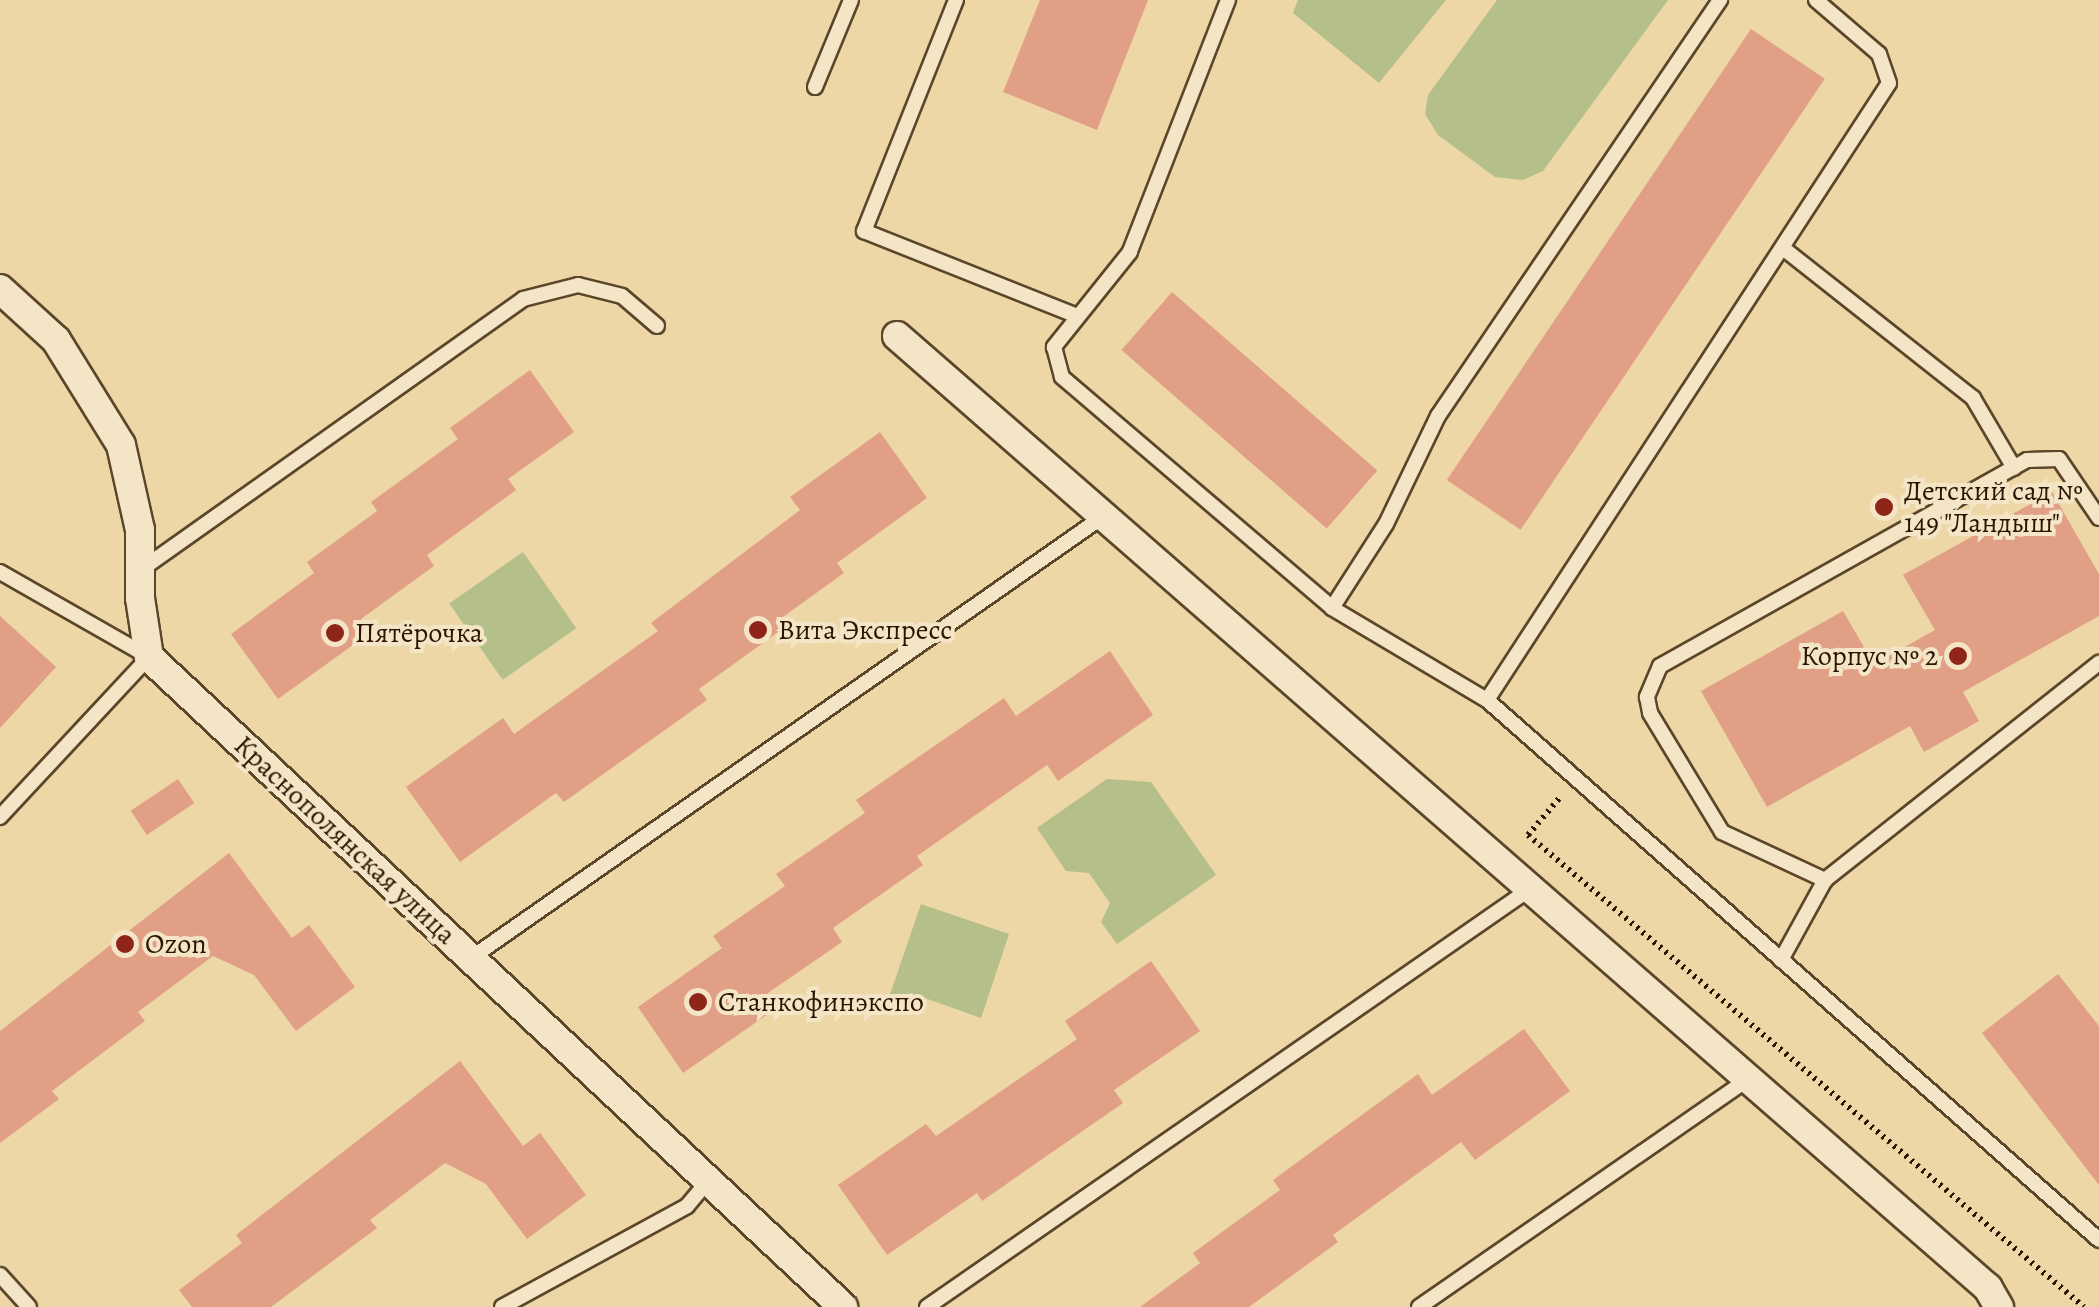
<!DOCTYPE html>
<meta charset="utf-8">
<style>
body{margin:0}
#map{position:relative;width:2099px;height:1307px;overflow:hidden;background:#edd7a7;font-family:Alegreya,serif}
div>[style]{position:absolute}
.green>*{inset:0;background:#b5bf89;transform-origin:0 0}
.building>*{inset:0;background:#e19f86;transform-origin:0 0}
.path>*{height:6px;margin-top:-3px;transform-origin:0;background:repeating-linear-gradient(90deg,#2c1501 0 2.5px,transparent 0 7.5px)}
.roads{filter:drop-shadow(2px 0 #5c462a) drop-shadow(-2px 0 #5c462a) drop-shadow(0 2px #5c462a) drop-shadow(0 -2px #5c462a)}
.lane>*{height:14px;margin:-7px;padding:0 7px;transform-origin:7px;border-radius:7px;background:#f3e5c6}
.street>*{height:28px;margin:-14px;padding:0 14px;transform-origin:14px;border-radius:14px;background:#f3e5c6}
.dots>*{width:28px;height:28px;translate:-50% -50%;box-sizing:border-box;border:5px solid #f3e5c6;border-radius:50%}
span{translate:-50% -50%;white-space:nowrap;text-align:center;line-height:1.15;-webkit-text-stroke:8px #f3e5c6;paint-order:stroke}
.poi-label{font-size:28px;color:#2c1501}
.left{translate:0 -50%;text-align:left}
.right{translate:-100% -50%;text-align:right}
.street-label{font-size:28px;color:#2c1501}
</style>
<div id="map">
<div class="green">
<div style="clip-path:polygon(1298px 0,1446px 0,1379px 83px,1293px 13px)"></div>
<div style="clip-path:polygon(1497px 0,1668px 0,1543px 171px,1523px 180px,1495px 177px,1438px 135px,1425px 114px,1428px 95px)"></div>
<div style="left:523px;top:552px;width:93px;height:90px;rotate:55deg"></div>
<div style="clip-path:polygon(1107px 779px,1151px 782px,1216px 875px,1117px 944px,1101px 922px,1110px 903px,1089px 873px,1066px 871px,1037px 828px)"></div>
<div style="clip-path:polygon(921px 904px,1009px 934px,981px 1018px,919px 996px,913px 1012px,887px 1003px)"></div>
</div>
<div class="building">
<div style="clip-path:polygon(1040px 0,1148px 0,1097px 130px,1003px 92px)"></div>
<div style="left:1751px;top:29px;width:89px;height:544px;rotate:34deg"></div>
<div style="left:1172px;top:292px;width:272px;height:77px;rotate:41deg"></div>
<div style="clip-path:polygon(530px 370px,574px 432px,508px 479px,516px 490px,427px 555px,434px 566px,361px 619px,371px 632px,278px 699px,231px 634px,314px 573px,307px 562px,377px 511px,371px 502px,458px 439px,450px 428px)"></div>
<div style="clip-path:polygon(880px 432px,927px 498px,837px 563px,844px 573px,780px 619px,785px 627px,699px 689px,707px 700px,564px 802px,556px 793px,460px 862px,406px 787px,503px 718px,514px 734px,658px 631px,651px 623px,800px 510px,790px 497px)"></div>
<div style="clip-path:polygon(2052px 492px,2099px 574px,2099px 616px,1963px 692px,1979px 721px,1924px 752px,1910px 726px,1767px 807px,1701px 691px,1843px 611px,1874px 664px,1935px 630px,1903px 575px)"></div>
<div style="clip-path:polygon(0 616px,56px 667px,0 728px)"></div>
<div style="clip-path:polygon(1110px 651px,1153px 715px,1058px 781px,1047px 765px,917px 856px,923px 865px,833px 928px,842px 942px,768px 993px,778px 1007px,683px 1073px,638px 1007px,722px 948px,713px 936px,785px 886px,776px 874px,865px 813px,856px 800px,1004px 698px,1016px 716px)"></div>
<div style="left:178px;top:779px;width:29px;height:57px;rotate:56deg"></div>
<div style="clip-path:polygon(229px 853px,292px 938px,309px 925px,355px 987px,296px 1031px,254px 975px,213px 956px,138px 1012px,145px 1021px,52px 1091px,59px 1099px,0 1143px,0 1031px)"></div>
<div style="clip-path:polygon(1151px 961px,1200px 1031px,1114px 1090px,1123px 1103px,982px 1201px,977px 1193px,887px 1255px,838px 1185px,926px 1124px,936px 1136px,1077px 1039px,1065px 1021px)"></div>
<div style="clip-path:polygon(2058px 974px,2099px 1026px,2099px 1185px,1982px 1033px)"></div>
<div style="clip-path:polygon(1524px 1029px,1570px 1091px,1475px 1160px,1461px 1142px,1333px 1235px,1338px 1242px,1249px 1307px,1140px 1307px,1200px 1263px,1193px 1253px,1280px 1190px,1273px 1180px,1418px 1074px,1432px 1095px)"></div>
<div style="clip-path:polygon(460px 1061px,523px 1146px,540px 1133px,586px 1195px,527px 1239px,486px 1184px,445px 1163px,370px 1220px,377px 1228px,271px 1307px,192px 1307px,179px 1290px,242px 1243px,236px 1235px)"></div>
</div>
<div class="path">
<div style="left:1528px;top:835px;width:729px;rotate:40.33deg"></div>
<div style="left:1528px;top:835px;width:52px;rotate:-49.6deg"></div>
</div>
<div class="roads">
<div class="lane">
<div style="left:956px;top:0;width:249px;rotate:111.7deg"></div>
<div style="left:864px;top:231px;width:230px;rotate:21.7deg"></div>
<div style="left:1228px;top:0;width:270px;rotate:111.3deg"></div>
<div style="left:1130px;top:252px;width:122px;rotate:128.7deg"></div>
<div style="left:1054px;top:347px;width:31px;rotate:75deg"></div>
<div style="left:1062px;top:377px;width:355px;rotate:40.5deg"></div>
<div style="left:1332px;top:608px;width:180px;rotate:30.7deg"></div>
<div style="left:1487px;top:700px;width:816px;rotate:41.42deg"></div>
<div style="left:815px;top:87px;width:94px;rotate:-67.5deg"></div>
<div style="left:1783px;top:248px;width:242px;rotate:38.3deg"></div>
<div style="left:1973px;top:398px;width:81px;rotate:59.6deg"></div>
<div style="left:2099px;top:518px;width:71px;rotate:-124.1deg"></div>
<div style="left:2059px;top:459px;width:32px;rotate:178deg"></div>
<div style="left:2027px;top:460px;width:421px;rotate:150.7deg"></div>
<div style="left:1660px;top:666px;width:34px;rotate:113deg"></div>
<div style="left:1647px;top:697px;width:16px;rotate:79deg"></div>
<div style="left:1650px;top:713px;width:139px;rotate:58.8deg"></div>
<div style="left:1722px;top:832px;width:114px;rotate:25deg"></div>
<div style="left:1825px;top:880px;width:350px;rotate:-38.4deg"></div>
<div style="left:142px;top:569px;width:467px;rotate:-35.3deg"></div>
<div style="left:523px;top:299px;width:57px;rotate:-14.3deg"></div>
<div style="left:578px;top:285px;width:45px;rotate:14deg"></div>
<div style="left:622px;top:296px;width:46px;rotate:40.6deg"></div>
<div style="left:0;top:572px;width:172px;rotate:29.7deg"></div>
<div style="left:149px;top:657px;width:219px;rotate:133deg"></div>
<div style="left:1332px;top:608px;width:100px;rotate:-57.3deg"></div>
<div style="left:1386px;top:524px;width:120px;rotate:-64.3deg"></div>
<div style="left:1438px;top:416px;width:503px;rotate:-55.87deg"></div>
<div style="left:1487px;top:700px;width:736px;rotate:-56.91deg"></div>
<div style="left:1889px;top:83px;width:31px;rotate:-109deg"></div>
<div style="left:1879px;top:54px;width:83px;rotate:-139.4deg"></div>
<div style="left:471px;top:958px;width:772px;rotate:-34.93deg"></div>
<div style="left:1781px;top:960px;width:91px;rotate:-61.2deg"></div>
<div style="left:0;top:1275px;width:43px;rotate:47.8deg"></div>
<div style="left:502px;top:1307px;width:211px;rotate:-28.6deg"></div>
<div style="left:687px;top:1206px;width:34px;rotate:-50deg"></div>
<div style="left:927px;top:1307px;width:734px;rotate:-34.73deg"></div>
<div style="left:1419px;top:1307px;width:400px;rotate:-34.7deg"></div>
</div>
<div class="street">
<div style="left:0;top:289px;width:76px;rotate:42.3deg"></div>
<div style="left:56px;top:340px;width:123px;rotate:58.2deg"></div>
<div style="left:121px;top:445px;width:87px;rotate:77.4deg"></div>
<div style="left:140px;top:530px;width:68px;rotate:90deg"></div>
<div style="left:140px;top:598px;width:60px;rotate:81.3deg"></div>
<div style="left:149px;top:657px;width:951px;rotate:43.12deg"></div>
<div style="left:897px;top:336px;width:1448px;rotate:41.11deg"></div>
<div style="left:1988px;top:1288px;width:22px;rotate:60deg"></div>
</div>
</div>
<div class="dots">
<div style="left:1884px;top:507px;background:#8f2418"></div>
<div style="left:758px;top:630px;background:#8f2418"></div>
<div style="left:335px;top:633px;background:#8f2418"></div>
<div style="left:1958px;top:656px;background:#8f2418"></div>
<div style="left:125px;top:944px;background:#8f2418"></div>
<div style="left:698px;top:1002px;background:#8f2418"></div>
</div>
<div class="poi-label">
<span class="left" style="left:1904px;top:507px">Детский сад №<br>149 "Ландыш"</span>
<span class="left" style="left:778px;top:630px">Вита Экспресс</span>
<span class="left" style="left:355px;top:633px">Пятёрочка</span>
<span class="right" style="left:1938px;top:656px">Корпус № 2</span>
<span class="left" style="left:145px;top:944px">Ozon</span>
<span class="left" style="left:718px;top:1002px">Станкофинэкспо</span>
</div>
<div class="street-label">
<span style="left:345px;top:840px;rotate:43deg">Краснополянская улица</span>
</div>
</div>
